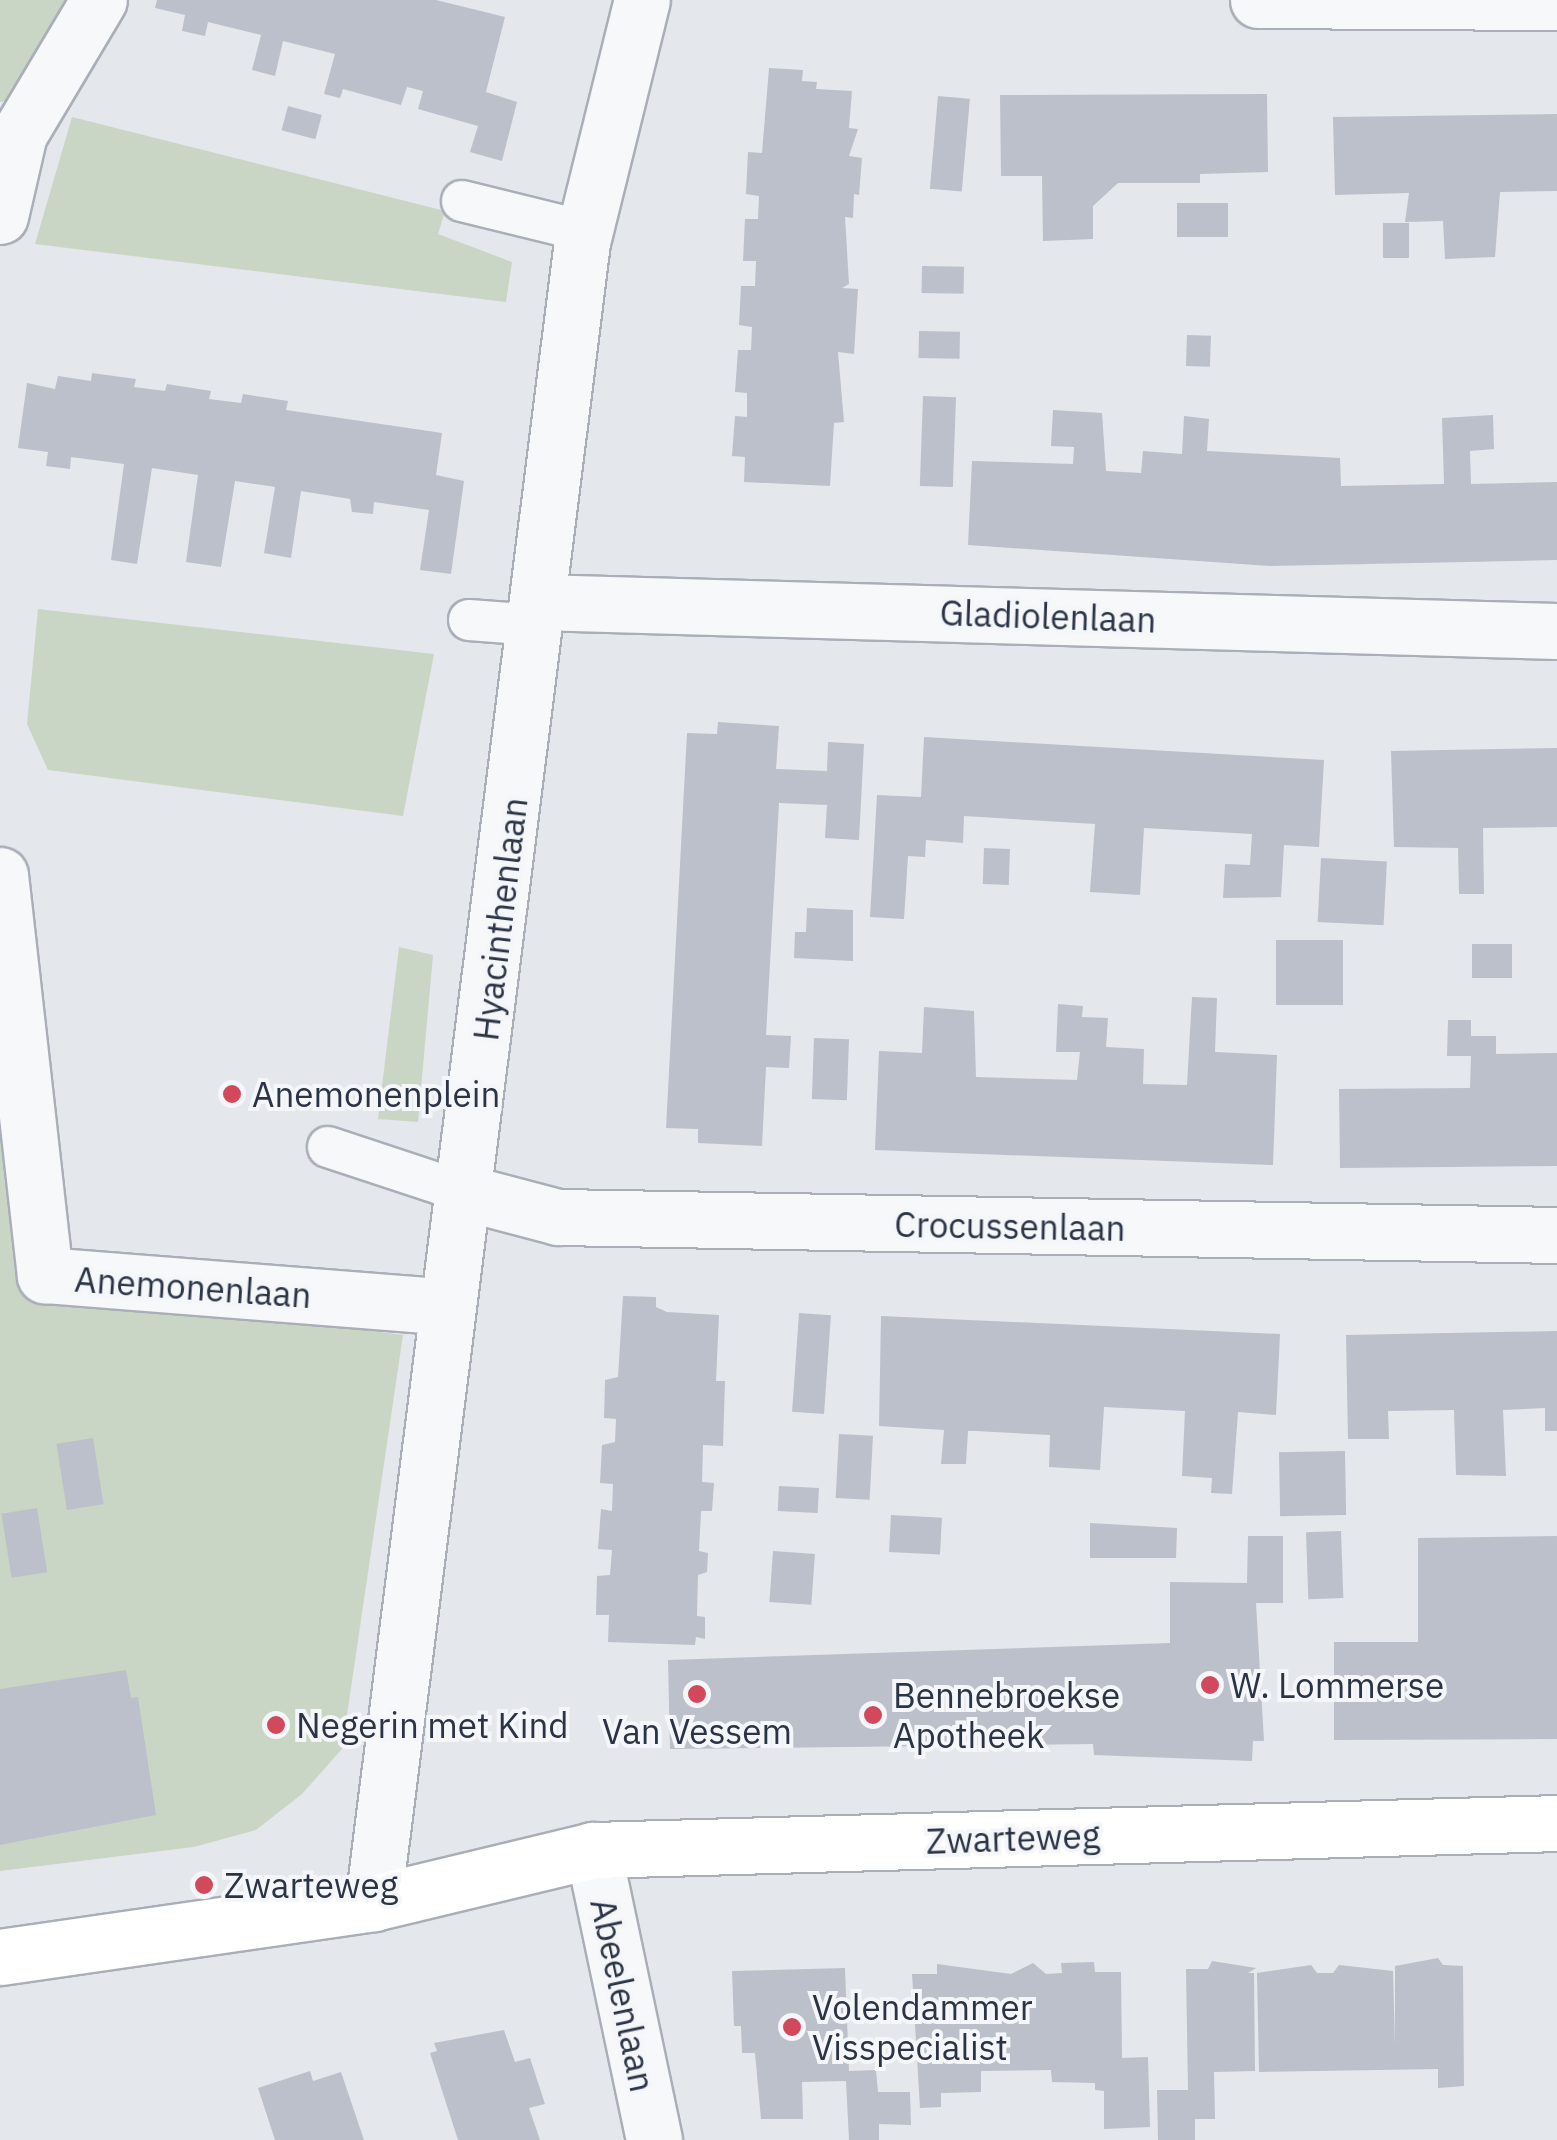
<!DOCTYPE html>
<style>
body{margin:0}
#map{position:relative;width:1557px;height:2140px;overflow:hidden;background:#e4e7ec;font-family:"IBM Plex Sans",sans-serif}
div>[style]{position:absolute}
.green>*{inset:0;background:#c9d6c5}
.building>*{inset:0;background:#bbc0ca;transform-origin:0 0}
.roads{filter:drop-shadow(2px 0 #a9aeb7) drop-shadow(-2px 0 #a9aeb7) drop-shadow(0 2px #a9aeb7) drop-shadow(0 -2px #a9aeb7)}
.lane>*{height:40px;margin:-20px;padding:0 20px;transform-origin:20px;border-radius:20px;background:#f7f8fa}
.street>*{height:55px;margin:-27.5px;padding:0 27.5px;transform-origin:27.5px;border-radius:27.5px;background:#f7f8fa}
.secondary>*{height:55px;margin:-27.5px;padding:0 27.5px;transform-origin:27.5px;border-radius:27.5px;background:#fff}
.dots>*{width:28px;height:28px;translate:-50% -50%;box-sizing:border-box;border:5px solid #f4f6f9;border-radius:50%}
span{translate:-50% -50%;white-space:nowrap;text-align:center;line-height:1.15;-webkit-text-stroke:8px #f4f6f9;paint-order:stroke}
.street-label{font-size:35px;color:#2b3445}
.poi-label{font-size:35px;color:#2b3445}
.left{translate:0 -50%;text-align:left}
</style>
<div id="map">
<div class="green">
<div style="clip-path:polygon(0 0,68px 0,21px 99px,0 102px)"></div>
<div style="clip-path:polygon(72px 117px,445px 211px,438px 234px,512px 262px,506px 302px,35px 244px)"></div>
<div style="clip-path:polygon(38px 609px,434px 654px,403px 816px,48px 770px,27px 724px)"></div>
<div style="clip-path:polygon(399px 947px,433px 955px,418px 1122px,378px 1119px)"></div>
<div style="clip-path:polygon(0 1020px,31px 1287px,403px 1335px,342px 1749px,302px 1794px,256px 1830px,194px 1847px,0 1871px)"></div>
</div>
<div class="building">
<div style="clip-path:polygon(157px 0,436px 0,505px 17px,486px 92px,517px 102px,502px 161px,470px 152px,478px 126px,418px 109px,423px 91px,407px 87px,401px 105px,343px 89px,340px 98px,324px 94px,335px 54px,283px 41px,275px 76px,252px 70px,261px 35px,208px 22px,205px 36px,182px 31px,185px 15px,155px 8px)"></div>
<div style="clip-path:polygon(769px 68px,803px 70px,802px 81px,817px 82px,816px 89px,852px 91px,849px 128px,858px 129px,849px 156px,862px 158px,859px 195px,854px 194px,853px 218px,845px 217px,849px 284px,842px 288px,858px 289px,854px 354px,838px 352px,844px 422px,834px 423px,830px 486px,744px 482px,745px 457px,732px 456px,735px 416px,747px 417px,747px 393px,735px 392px,738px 350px,751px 350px,752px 327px,739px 325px,741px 286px,755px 286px,756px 261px,743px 261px,745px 219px,758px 219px,759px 196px,746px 194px,748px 152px,762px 153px)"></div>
<div style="clip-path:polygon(1267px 94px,1268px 172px,1200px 174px,1200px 183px,1118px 183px,1093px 206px,1093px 239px,1043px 241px,1042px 176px,1001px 176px,1000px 95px)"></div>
<div style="left:938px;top:96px;width:32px;height:93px;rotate:5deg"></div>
<div style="left:288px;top:106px;width:35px;height:25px;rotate:15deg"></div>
<div style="clip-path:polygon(1557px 114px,1557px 191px,1500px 192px,1495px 257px,1445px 259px,1443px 221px,1405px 222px,1409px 193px,1335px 195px,1333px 117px)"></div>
<div style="left:1177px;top:203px;width:51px;height:34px"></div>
<div style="left:1383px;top:223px;width:26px;height:35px"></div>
<div style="left:922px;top:266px;width:42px;height:27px;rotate:1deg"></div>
<div style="left:919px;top:331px;width:41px;height:27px;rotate:1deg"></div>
<div style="left:1187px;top:335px;width:24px;height:31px;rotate:2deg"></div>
<div style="clip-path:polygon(92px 373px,136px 379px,134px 387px,165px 391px,167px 384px,211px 391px,209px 399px,241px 403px,243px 394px,288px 401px,286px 410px,442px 433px,436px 475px,464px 481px,451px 574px,420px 570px,429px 510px,374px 502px,373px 514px,352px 512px,350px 499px,301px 491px,291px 558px,264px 553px,275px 487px,235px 481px,221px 567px,186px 562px,198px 475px,152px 468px,137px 564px,111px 560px,124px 464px,71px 457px,70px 469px,46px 466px,48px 452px,18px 448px,27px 383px,55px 389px,58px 376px,91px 381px)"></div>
<div style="left:923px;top:396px;width:33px;height:90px;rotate:2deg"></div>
<div style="clip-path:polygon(1053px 410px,1102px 413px,1106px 471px,1141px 473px,1143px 451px,1182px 454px,1184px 416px,1209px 419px,1207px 451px,1340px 458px,1341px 486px,1444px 484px,1442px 418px,1493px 415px,1494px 449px,1470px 451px,1471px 484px,1557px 482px,1557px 560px,1270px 566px,968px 545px,972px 461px,1073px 464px,1074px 447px,1051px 446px)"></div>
<div style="clip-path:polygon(718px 722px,779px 726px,776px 769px,827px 771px,828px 742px,864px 744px,859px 840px,825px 838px,827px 805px,779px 803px,766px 1035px,791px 1036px,789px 1068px,766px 1067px,762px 1146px,698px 1143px,698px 1129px,666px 1128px,687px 733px,717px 734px)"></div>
<div style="clip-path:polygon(924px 737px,1324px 760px,1319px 847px,1284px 845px,1281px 897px,1223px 898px,1225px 864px,1250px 865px,1252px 834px,1144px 828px,1140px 895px,1090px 892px,1095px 824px,964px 816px,963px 843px,926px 840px,925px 857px,908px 856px,904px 919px,870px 917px,877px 795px,921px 797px)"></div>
<div style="clip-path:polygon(1557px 748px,1557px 827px,1483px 828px,1484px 894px,1459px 894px,1458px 848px,1394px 847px,1391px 751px)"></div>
<div style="left:984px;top:848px;width:26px;height:36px;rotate:2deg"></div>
<div style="left:1321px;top:858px;width:66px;height:64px;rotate:3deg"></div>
<div style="clip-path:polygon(807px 908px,853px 910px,853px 961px,794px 958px,795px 932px,806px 932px)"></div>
<div style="left:1276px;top:940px;width:67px;height:65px"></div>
<div style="left:1472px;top:944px;width:40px;height:34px"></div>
<div style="clip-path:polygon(1192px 997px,1217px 998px,1215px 1052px,1277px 1055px,1273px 1165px,875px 1150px,879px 1051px,922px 1053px,924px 1007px,974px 1011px,976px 1077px,1077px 1080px,1080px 1052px,1056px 1052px,1058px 1004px,1083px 1006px,1082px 1017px,1108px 1018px,1106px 1047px,1144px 1049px,1143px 1084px,1187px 1085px)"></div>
<div style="clip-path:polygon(1448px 1020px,1471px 1020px,1471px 1036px,1496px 1036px,1496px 1054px,1557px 1053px,1557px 1166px,1340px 1168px,1339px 1089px,1470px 1088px,1471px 1056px,1447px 1056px)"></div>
<div style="left:814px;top:1038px;width:35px;height:61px;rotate:2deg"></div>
<div style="clip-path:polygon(623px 1296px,656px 1297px,656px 1307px,667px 1312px,719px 1315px,716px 1381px,725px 1381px,723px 1446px,703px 1445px,702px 1482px,714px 1483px,712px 1511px,701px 1511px,699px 1551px,708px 1553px,707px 1572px,698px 1575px,697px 1616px,705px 1617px,705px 1639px,696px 1637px,695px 1645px,608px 1642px,609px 1615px,596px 1615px,597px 1576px,610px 1575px,612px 1550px,598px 1549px,601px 1509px,612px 1511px,613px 1484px,600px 1483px,602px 1445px,615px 1442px,616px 1419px,604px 1418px,605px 1380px,618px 1377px)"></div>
<div style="left:799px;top:1313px;width:32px;height:99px;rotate:4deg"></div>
<div style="clip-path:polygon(881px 1316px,1280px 1334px,1276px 1415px,1238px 1412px,1232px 1494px,1211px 1493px,1212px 1478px,1182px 1476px,1185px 1411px,1104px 1407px,1100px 1470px,1049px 1467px,1050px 1435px,976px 1431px,968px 1431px,966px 1464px,941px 1464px,944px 1430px,879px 1426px)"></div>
<div style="clip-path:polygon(1557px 1331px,1557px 1431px,1545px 1431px,1545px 1408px,1503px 1410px,1506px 1476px,1456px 1475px,1454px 1410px,1388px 1411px,1389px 1439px,1348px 1439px,1346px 1335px)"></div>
<div style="left:839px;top:1434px;width:34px;height:64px;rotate:3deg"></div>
<div style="left:93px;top:1438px;width:67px;height:37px;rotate:81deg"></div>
<div style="left:1345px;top:1451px;width:64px;height:66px;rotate:89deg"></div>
<div style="left:779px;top:1486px;width:40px;height:25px;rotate:3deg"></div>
<div style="left:37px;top:1508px;width:65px;height:36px;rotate:81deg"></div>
<div style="left:891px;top:1515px;width:51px;height:37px;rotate:3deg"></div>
<div style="clip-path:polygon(1090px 1523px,1177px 1528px,1176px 1558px,1090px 1558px)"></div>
<div style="left:1341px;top:1531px;width:67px;height:35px;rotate:88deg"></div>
<div style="clip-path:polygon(1248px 1536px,1283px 1536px,1283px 1603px,1256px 1603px,1264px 1741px,1253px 1741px,1252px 1761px,1094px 1755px,1093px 1744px,670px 1749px,668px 1660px,1170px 1643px,1170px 1582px,1247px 1583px)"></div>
<div style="clip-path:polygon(1557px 1536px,1557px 1739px,1334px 1740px,1334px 1642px,1418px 1642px,1418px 1538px)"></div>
<div style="left:773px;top:1551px;width:42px;height:51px;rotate:4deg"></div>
<div style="clip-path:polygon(126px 1670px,131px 1698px,138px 1697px,156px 1815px,0 1845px,0 1689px)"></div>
<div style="clip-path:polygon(1438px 1958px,1443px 1965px,1463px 1966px,1464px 2086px,1438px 2088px,1438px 2069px,1259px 2072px,1257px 1973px,1311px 1965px,1317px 1973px,1333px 1973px,1339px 1965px,1393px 1971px,1395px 2046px,1395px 1966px)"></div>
<div style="clip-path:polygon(1212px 1961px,1256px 1968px,1248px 1973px,1254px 1973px,1255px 2071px,1214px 2072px,1215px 2119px,1195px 2119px,1195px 2140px,1158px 2140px,1157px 2090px,1188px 2090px,1186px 1969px,1208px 1969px)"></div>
<div style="clip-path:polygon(1094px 1962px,1095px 1972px,1121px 1972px,1122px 2058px,1148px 2057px,1150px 2127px,1104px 2129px,1104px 2091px,1095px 2090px,1095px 2083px,1052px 2082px,1051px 2070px,981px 2071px,981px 2092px,941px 2093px,941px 2107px,920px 2108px,912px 1974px,937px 1974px,937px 1964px,1011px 1974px,1033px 1963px,1046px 1974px,1062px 1973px,1061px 1963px)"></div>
<div style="clip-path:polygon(845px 1968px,849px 2071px,876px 2070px,878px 2092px,910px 2092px,911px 2125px,879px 2124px,879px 2140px,849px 2140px,846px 2081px,802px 2082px,803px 2119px,761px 2119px,755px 2053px,742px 2053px,741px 2026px,734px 2026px,732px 1971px)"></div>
<div style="clip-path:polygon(504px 2030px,515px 2062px,530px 2058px,545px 2104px,529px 2108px,540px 2140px,458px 2140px,430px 2053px,437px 2051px,434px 2043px)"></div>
<div style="clip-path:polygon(310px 2071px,313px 2081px,341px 2072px,364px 2140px,275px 2140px,258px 2088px)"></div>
</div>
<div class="roads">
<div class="lane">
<div style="left:462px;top:201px;width:126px;rotate:13.8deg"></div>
<div style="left:469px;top:620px;width:66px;rotate:4.3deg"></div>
<div style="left:328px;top:1147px;width:146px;rotate:18.3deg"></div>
</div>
<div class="street">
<div style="left:1258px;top:0;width:299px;rotate:0.4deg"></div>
<div style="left:0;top:216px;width:84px;rotate:-77deg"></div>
<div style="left:19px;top:134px;width:156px;rotate:-59.2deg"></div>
<div style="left:538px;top:602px;width:1019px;rotate:1.63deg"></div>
<div style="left:0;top:875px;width:403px;rotate:83.6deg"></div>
<div style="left:45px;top:1275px;width:399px;rotate:4.5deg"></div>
<div style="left:467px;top:1193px;width:94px;rotate:14.8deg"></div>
<div style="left:558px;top:1217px;width:999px;rotate:1.03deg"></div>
<div style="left:593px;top:1850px;width:296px;rotate:78.1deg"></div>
<div style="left:373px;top:1903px;width:1674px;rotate:-82.83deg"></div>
<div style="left:582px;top:242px;width:249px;rotate:-76.1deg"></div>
</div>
<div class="secondary">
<div style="left:0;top:1957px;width:377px;rotate:-8.2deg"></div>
<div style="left:373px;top:1903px;width:226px;rotate:-13.5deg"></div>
<div style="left:593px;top:1850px;width:964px;rotate:-1.6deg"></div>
</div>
</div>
<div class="dots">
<div style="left:232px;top:1094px;background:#d1495b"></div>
<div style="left:1210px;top:1685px;background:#d1495b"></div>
<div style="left:697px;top:1694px;background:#d1495b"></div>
<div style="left:873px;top:1715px;background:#d1495b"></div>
<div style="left:276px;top:1725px;background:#d1495b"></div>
<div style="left:204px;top:1885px;background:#d1495b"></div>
<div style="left:792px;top:2027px;background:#d1495b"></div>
</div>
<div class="street-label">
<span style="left:1048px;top:616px;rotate:2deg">Gladiolenlaan</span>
<span style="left:500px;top:919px;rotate:-83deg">Hyacinthenlaan</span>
<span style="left:1010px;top:1226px;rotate:1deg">Crocussenlaan</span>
<span style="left:193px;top:1287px;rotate:4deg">Anemonenlaan</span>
<span style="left:1013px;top:1838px;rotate:-2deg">Zwarteweg</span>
<span style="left:623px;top:1995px;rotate:78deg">Abeelenlaan</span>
</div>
<div class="poi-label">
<span class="left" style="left:252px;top:1094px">Anemonenplein</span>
<span class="left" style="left:1230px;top:1685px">W. Lommerse</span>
<span class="left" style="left:893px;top:1715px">Bennebroekse<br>Apotheek</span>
<span class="left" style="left:296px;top:1725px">Negerin met Kind</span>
<span style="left:697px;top:1731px">Van Vessem</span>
<span class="left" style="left:224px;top:1885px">Zwarteweg</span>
<span class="left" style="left:812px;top:2027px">Volendammer<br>Visspecialist</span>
</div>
</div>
